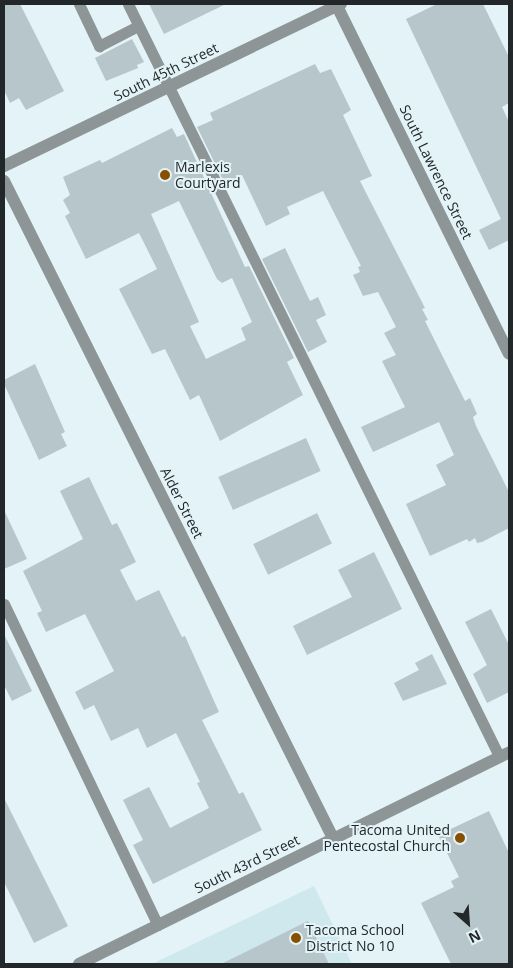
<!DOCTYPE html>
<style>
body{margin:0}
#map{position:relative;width:513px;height:968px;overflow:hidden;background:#e3f3f7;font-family:"Open Sans",sans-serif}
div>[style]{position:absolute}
.built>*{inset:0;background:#cee8ee}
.building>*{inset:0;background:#b7c6cb;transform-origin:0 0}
.service>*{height:11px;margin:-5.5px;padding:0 5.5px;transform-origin:5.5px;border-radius:5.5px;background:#8e9597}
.minor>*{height:12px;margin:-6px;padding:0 6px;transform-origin:6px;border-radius:6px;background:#8e9597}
.dots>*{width:14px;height:14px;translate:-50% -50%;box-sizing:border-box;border:2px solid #e3f3f7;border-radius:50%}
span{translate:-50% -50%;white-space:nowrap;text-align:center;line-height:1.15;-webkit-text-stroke:4px #e3f3f7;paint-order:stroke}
.street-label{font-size:14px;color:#22282a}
.poi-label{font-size:14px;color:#22282a}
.left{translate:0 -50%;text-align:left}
.right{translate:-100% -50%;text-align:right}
.frame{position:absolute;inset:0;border:5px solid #22282a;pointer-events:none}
.north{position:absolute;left:443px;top:898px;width:50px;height:50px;-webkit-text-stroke:4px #e3f3f7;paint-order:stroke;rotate:154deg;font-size:14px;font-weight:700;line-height:20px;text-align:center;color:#22282a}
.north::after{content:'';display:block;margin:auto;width:18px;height:22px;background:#22282a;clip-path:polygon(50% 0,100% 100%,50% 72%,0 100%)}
</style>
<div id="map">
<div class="built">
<div style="clip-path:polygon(314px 886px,352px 964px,152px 964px)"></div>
</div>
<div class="building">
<div style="clip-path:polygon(4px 4px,20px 4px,64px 91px,26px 110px,19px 98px,10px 103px,4px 90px)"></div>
<div style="clip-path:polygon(149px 4px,226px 4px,164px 34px)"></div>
<div style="clip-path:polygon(437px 4px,483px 4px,509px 57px,509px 103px,502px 107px,509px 122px,509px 240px,489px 250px,479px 230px,501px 219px,406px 19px)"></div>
<div style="clip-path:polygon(132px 39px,144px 62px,137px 65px,138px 68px,106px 81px,95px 58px)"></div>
<div style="clip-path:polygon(315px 64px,320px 73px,331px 69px,351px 110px,343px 115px,372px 176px,360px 181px,425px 308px,422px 309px,428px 320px,425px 321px,465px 401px,470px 398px,477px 414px,473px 417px,476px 426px,509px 492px,509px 528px,482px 542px,477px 543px,475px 538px,469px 542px,467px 539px,430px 556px,406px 504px,446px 485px,436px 465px,454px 455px,439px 422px,373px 452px,361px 427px,405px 407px,382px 361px,396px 355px,384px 333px,396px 327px,378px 292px,363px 296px,353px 275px,360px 272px,358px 267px,361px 266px,323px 191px,287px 207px,290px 214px,266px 226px,242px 175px,225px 184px,197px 127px,213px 120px,210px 113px)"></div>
<div style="clip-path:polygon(evenodd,172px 128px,177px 137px,184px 134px,245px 267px,249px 266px,294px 358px,287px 362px,303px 395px,220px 441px,199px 395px,190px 400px,165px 349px,152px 354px,119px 289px,157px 269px,139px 233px,86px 259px,65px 216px,70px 213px,63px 200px,70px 195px,63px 177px,100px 160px,102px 163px,172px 128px,179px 201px,217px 279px,222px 283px,232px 278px,252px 322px,241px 328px,246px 340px,206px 359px,190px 326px,199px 322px,151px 214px,179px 201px)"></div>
<div style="clip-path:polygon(285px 248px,310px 301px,318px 297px,326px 315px,316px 320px,327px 342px,308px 352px,262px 259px)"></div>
<div style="clip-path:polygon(35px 364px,65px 432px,61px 434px,67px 446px,39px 460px,4px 384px,4px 380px)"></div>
<div style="left:306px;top:438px;width:36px;height:96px;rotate:66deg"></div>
<div style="clip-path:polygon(89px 477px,112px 525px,117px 523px,136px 562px,120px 570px,136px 601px,159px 590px,182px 637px,185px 636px,219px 712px,202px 720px,239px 794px,243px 792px,262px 830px,153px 884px,133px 845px,143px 840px,123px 800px,149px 787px,170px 828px,209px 808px,197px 783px,200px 782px,176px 733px,147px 748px,138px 728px,111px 741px,94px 705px,84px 710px,75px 692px,114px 671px,85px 614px,46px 632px,37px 613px,42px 611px,23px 571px,83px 539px,60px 491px)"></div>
<div style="clip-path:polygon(4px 510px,27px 559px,4px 569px)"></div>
<div style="left:317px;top:513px;width:34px;height:71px;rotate:64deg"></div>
<div style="clip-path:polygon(374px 552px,402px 609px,307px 655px,293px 626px,352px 597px,338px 570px)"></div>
<div style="clip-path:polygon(491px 609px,509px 645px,509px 692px,487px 703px,473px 674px,487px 665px,465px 622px)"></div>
<div style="clip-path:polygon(4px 634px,32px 691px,12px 701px,4px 685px)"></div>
<div style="clip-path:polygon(432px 654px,447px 684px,403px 701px,394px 683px,419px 670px,415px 663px)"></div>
<div style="clip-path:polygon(4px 798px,68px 926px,34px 943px,4px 882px)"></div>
<div style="clip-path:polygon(489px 811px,509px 853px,509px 964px,451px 964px,421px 903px,454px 887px,451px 881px,459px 877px,438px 835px)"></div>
<div style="clip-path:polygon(308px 921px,329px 964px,221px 964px)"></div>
</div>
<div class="service">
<div style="left:79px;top:4px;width:47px;rotate:64.5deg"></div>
<div style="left:99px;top:46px;width:44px;rotate:-27.1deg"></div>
<div style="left:128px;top:4px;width:839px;rotate:63.74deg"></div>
<div style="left:4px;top:604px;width:356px;rotate:64.4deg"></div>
</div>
<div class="minor">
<div style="left:336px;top:4px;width:390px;rotate:63.7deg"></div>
<div style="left:4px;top:166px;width:374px;rotate:-25.7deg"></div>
<div style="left:4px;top:181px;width:735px;rotate:63.4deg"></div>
<div style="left:79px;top:964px;width:479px;rotate:-26.2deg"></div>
</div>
<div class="dots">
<div style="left:165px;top:175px;background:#875001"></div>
<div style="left:460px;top:838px;background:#875001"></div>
<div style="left:296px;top:938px;background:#875001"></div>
</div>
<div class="street-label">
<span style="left:166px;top:72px;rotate:-26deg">South 45th Street</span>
<span style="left:436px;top:172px;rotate:64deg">South Lawrence Street</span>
<span style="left:182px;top:503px;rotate:63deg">Alder Street</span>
<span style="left:247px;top:864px;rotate:-26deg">South 43rd Street</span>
</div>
<div class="poi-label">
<span class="left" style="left:175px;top:175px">Marlexis<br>Courtyard</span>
<span class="right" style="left:450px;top:838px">Tacoma United<br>Pentecostal Church</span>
<span class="left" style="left:306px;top:938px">Tacoma School<br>District No 10</span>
</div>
<div class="frame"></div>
<div class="north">N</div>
</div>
